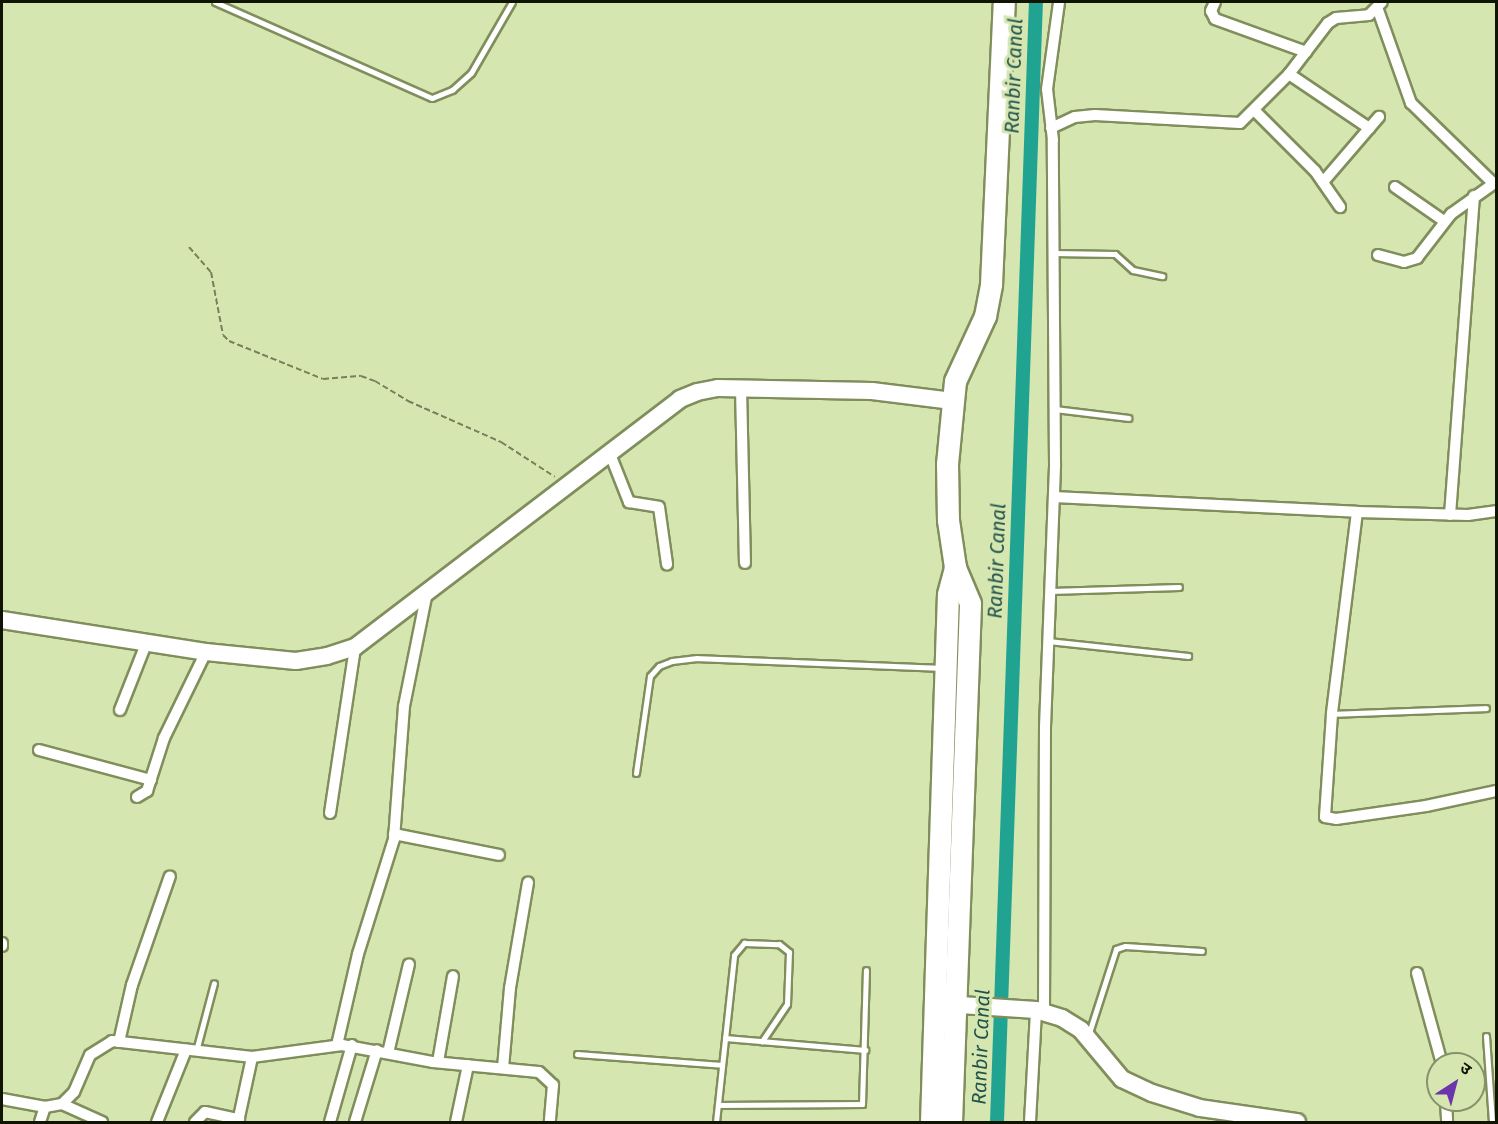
<!DOCTYPE html>
<meta charset="utf-8">
<style>
body{margin:0}
#map{position:relative;width:1498px;height:1124px;overflow:hidden;background:#d6e6b1;font-family:"Fira Sans","Noto Sans Devanagari",sans-serif}
div>[style]{position:absolute}
.canal>*{height:14px;margin:-7px;padding:0 7px;transform-origin:7px;border-radius:7px;background:#21a392}
.path>*{height:2px;margin-top:-1px;transform-origin:0;background:repeating-linear-gradient(90deg,#76805d 0 6px,transparent 0 9px)}
.roads{filter:drop-shadow(2px 0 #808e5c) drop-shadow(-2px 0 #808e5c) drop-shadow(0 2px #808e5c) drop-shadow(0 -2px #808e5c)}
.lane>*{height:5px;margin:-2.5px;padding:0 2.5px;transform-origin:2.5px;border-radius:2.5px;background:#fff}
.street>*{height:10px;margin:-5px;padding:0 5px;transform-origin:5px;border-radius:5px;background:#fff}
.secondary>*{height:16px;margin:-8px;padding:0 8px;transform-origin:8px;border-radius:8px;background:#fff}
.highway>*{height:21px;margin:-10.5px;padding:0 10.5px;transform-origin:10.5px;border-radius:10.5px;background:#fff}
span{translate:-50% -50%;white-space:nowrap;text-align:center;line-height:1.15;-webkit-text-stroke:6px #d6e6b1;paint-order:stroke}
.water-label{font-size:20px;color:#21534b;font-style:italic}
.frame{position:absolute;inset:0;border:3px solid #0f1403;pointer-events:none}
.north{position:absolute;left:1426px;top:1052px;width:60px;height:60px;box-sizing:border-box;background:#d6e6b1;border:2px solid #86926b;border-radius:50%;rotate:36deg;font-size:16px;font-weight:700;line-height:24px;text-align:center;color:#0f1403}
.north::after{content:'';display:block;margin:auto;width:21px;height:27px;background:#6d35ac;clip-path:polygon(50% 0,100% 100%,50% 72%,0 100%)}
</style>
<div id="map">
<div class="canal">
<div style="left:997px;top:1122px;width:1121px;rotate:-88.01deg"></div>
</div>
<div class="path">
<div style="left:189px;top:247px;width:33px;rotate:49deg"></div>
<div style="left:211px;top:272px;width:64px;rotate:79.2deg"></div>
<div style="left:223px;top:335px;width:8px;rotate:45deg"></div>
<div style="left:229px;top:341px;width:101px;rotate:22deg"></div>
<div style="left:323px;top:379px;width:38px;rotate:-5deg"></div>
<div style="left:361px;top:376px;width:15px;rotate:20deg"></div>
<div style="left:375px;top:381px;width:39px;rotate:31deg"></div>
<div style="left:408px;top:401px;width:102px;rotate:23.8deg"></div>
<div style="left:501px;top:442px;width:64px;rotate:32.9deg"></div>
</div>
<div class="roads">
<div class="lane">
<div style="left:215px;top:2px;width:237px;rotate:23.9deg"></div>
<div style="left:432px;top:98px;width:22px;rotate:-22deg"></div>
<div style="left:452px;top:90px;width:25px;rotate:-42deg"></div>
<div style="left:471px;top:73px;width:82px;rotate:-60deg"></div>
<div style="left:1053px;top:253px;width:62px;rotate:0.9deg"></div>
<div style="left:1115px;top:254px;width:24px;rotate:42deg"></div>
<div style="left:1133px;top:270px;width:30px;rotate:12deg"></div>
<div style="left:1055px;top:409px;width:74px;rotate:7deg"></div>
<div style="left:1050px;top:591px;width:129px;rotate:-1.8deg"></div>
<div style="left:1048px;top:641px;width:141px;rotate:6.1deg"></div>
<div style="left:1332px;top:714px;width:154px;rotate:-2.2deg"></div>
<div style="left:636px;top:773px;width:98px;rotate:-81.8deg"></div>
<div style="left:650px;top:676px;width:13px;rotate:-48deg"></div>
<div style="left:659px;top:666px;width:14px;rotate:-21deg"></div>
<div style="left:672px;top:661px;width:25px;rotate:-7deg"></div>
<div style="left:697px;top:658px;width:244px;rotate:2.3deg"></div>
<div style="left:1089px;top:1033px;width:88px;rotate:-72.2deg"></div>
<div style="left:1116px;top:949px;width:9px;rotate:-18deg"></div>
<div style="left:1125px;top:946px;width:77px;rotate:3.7deg"></div>
<div style="left:1486px;top:1036px;width:86px;rotate:86deg"></div>
<div style="left:725px;top:1038px;width:141px;rotate:4.9deg"></div>
<div style="left:196px;top:1051px;width:70px;rotate:-75.2deg"></div>
<div style="left:577px;top:1054px;width:145px;rotate:4.3deg"></div>
<div style="left:718px;top:1105px;width:144px;rotate:-0.4deg"></div>
<div style="left:862px;top:1104px;width:134px;rotate:-88.3deg"></div>
<div style="left:716px;top:1122px;width:168px;rotate:-83.8deg"></div>
<div style="left:734px;top:955px;width:16px;rotate:-50deg"></div>
<div style="left:744px;top:943px;width:35px;rotate:2deg"></div>
<div style="left:779px;top:944px;width:13px;rotate:39deg"></div>
<div style="left:789px;top:952px;width:52px;rotate:92.2deg"></div>
<div style="left:787px;top:1004px;width:45px;rotate:124deg"></div>
</div>
<div class="street">
<div style="left:1215px;top:2px;width:10px;rotate:114deg"></div>
<div style="left:1211px;top:11px;width:9px;rotate:63deg"></div>
<div style="left:1215px;top:19px;width:97px;rotate:19.9deg"></div>
<div style="left:1378px;top:10px;width:99px;rotate:70.5deg"></div>
<div style="left:1411px;top:103px;width:113px;rotate:44.3deg"></div>
<div style="left:1289px;top:74px;width:97px;rotate:34deg"></div>
<div style="left:1255px;top:111px;width:85px;rotate:45deg"></div>
<div style="left:1315px;top:171px;width:44px;rotate:55.2deg"></div>
<div style="left:1051px;top:128px;width:26px;rotate:-25deg"></div>
<div style="left:1075px;top:117px;width:20px;rotate:-6deg"></div>
<div style="left:1095px;top:115px;width:145px;rotate:3.2deg"></div>
<div style="left:1240px;top:123px;width:69px;rotate:-45deg"></div>
<div style="left:1289px;top:74px;width:64px;rotate:-52.6deg"></div>
<div style="left:1328px;top:23px;width:9px;rotate:-32deg"></div>
<div style="left:1336px;top:18px;width:33px;rotate:-5deg"></div>
<div style="left:1369px;top:15px;width:18px;rotate:-45deg"></div>
<div style="left:1323px;top:182px;width:86px;rotate:-49.3deg"></div>
<div style="left:1395px;top:187px;width:60px;rotate:34.8deg"></div>
<div style="left:1378px;top:255px;width:27px;rotate:15deg"></div>
<div style="left:1404px;top:262px;width:14px;rotate:-17deg"></div>
<div style="left:1417px;top:258px;width:56px;rotate:-52.3deg"></div>
<div style="left:1451px;top:214px;width:55px;rotate:-35.4deg"></div>
<div style="left:741px;top:388px;width:175px;rotate:88.7deg"></div>
<div style="left:610px;top:454px;width:52px;rotate:68.4deg"></div>
<div style="left:629px;top:502px;width:30px;rotate:9deg"></div>
<div style="left:659px;top:507px;width:58px;rotate:82deg"></div>
<div style="left:1054px;top:497px;width:303px;rotate:2.8deg"></div>
<div style="left:1357px;top:512px;width:111px;rotate:1.5deg"></div>
<div style="left:1468px;top:515px;width:28px;rotate:-8deg"></div>
<div style="left:1357px;top:512px;width:204px;rotate:97.1deg"></div>
<div style="left:1332px;top:714px;width:103px;rotate:93.9deg"></div>
<div style="left:1325px;top:817px;width:11px;rotate:10deg"></div>
<div style="left:1336px;top:819px;width:91px;rotate:-8.2deg"></div>
<div style="left:1426px;top:806px;width:72px;rotate:-12.1deg"></div>
<div style="left:1450px;top:515px;width:320px;rotate:-85.7deg"></div>
<div style="left:120px;top:710px;width:71px;rotate:-68.5deg"></div>
<div style="left:39px;top:750px;width:116px;rotate:15deg"></div>
<div style="left:137px;top:797px;width:12px;rotate:-31deg"></div>
<div style="left:147px;top:791px;width:56px;rotate:-72.2deg"></div>
<div style="left:164px;top:738px;width:96px;rotate:-64deg"></div>
<div style="left:330px;top:813px;width:168px;rotate:-81.4deg"></div>
<div style="left:394px;top:834px;width:107px;rotate:11.3deg"></div>
<div style="left:2px;top:946px;width:3px;rotate:-90deg"></div>
<div style="left:1417px;top:973px;width:94px;rotate:74.6deg"></div>
<div style="left:1044px;top:1012px;width:285px;rotate:-89.8deg"></div>
<div style="left:1045px;top:727px;width:263px;rotate:-87.8deg"></div>
<div style="left:1055px;top:464px;width:324px;rotate:-90.4deg"></div>
<div style="left:1053px;top:140px;width:51px;rotate:-96.7deg"></div>
<div style="left:1047px;top:89px;width:88px;rotate:-82.1deg"></div>
<div style="left:119px;top:1042px;width:58px;rotate:-77.2deg"></div>
<div style="left:132px;top:985px;width:115px;rotate:-70.8deg"></div>
<div style="left:337px;top:1045px;width:93px;rotate:-77deg"></div>
<div style="left:358px;top:954px;width:121px;rotate:-72.6deg"></div>
<div style="left:394px;top:839px;width:133px;rotate:-85.7deg"></div>
<div style="left:404px;top:706px;width:116px;rotate:-78.6deg"></div>
<div style="left:388px;top:1053px;width:91px;rotate:-76.7deg"></div>
<div style="left:438px;top:1062px;width:87px;rotate:-80.1deg"></div>
<div style="left:503px;top:1068px;width:80px;rotate:-85deg"></div>
<div style="left:510px;top:988px;width:107px;rotate:-80.3deg"></div>
<div style="left:2px;top:1099px;width:44px;rotate:10.5deg"></div>
<div style="left:45px;top:1107px;width:17px;rotate:-10deg"></div>
<div style="left:62px;top:1104px;width:17px;rotate:-45deg"></div>
<div style="left:74px;top:1092px;width:40px;rotate:-66.6deg"></div>
<div style="left:90px;top:1055px;width:26px;rotate:-32deg"></div>
<div style="left:112px;top:1041px;width:141px;rotate:6.5deg"></div>
<div style="left:252px;top:1057px;width:91px;rotate:-7.6deg"></div>
<div style="left:342px;top:1045px;width:93px;rotate:10.6deg"></div>
<div style="left:433px;top:1062px;width:106px;rotate:5.4deg"></div>
<div style="left:539px;top:1072px;width:19px;rotate:43deg"></div>
<div style="left:553px;top:1085px;width:37px;rotate:95deg"></div>
<div style="left:1446px;top:1100px;width:22px;rotate:87deg"></div>
<div style="left:62px;top:1104px;width:44px;rotate:24.2deg"></div>
<div style="left:40px;top:1122px;width:16px;rotate:-72deg"></div>
<div style="left:157px;top:1122px;width:78px;rotate:-68.1deg"></div>
<div style="left:195px;top:1122px;width:14px;rotate:-45deg"></div>
<div style="left:205px;top:1112px;width:35px;rotate:12deg"></div>
<div style="left:238px;top:1122px;width:66px;rotate:-77.8deg"></div>
<div style="left:330px;top:1122px;width:80px;rotate:-74.1deg"></div>
<div style="left:355px;top:1122px;width:75px;rotate:-73deg"></div>
<div style="left:456px;top:1122px;width:58px;rotate:-78.1deg"></div>
<div style="left:1030px;top:1122px;width:112px;rotate:-86.9deg"></div>
</div>
<div class="secondary">
<div style="left:2px;top:620px;width:206px;rotate:8.9deg"></div>
<div style="left:206px;top:652px;width:90px;rotate:5.7deg"></div>
<div style="left:296px;top:661px;width:31px;rotate:-9deg"></div>
<div style="left:327px;top:656px;width:29px;rotate:-18deg"></div>
<div style="left:355px;top:647px;width:409px;rotate:-37.3deg"></div>
<div style="left:680px;top:399px;width:18px;rotate:-22deg"></div>
<div style="left:697px;top:392px;width:21px;rotate:-11deg"></div>
<div style="left:718px;top:388px;width:154px;rotate:1.1deg"></div>
<div style="left:872px;top:391px;width:81px;rotate:7.1deg"></div>
<div style="left:945px;top:1004px;width:91px;rotate:3.8deg"></div>
<div style="left:1036px;top:1010px;width:27px;rotate:17deg"></div>
<div style="left:1062px;top:1018px;width:22px;rotate:32deg"></div>
<div style="left:1081px;top:1030px;width:64px;rotate:50.1deg"></div>
<div style="left:1122px;top:1079px;width:33px;rotate:25deg"></div>
<div style="left:1152px;top:1093px;width:50px;rotate:17.4deg"></div>
<div style="left:1200px;top:1108px;width:98px;rotate:8.2deg"></div>
</div>
<div class="highway">
<div style="left:931px;top:1122px;width:528px;rotate:-88.16deg"></div>
<div style="left:948px;top:594px;width:28px;rotate:-75deg"></div>
<div style="left:951px;top:1122px;width:519px;rotate:-87.9deg"></div>
<div style="left:970px;top:603px;width:39px;rotate:-113deg"></div>
<div style="left:955px;top:567px;width:48px;rotate:-98.5deg"></div>
<div style="left:948px;top:520px;width:56px;rotate:-91deg"></div>
<div style="left:947px;top:464px;width:83px;rotate:-84.5deg"></div>
<div style="left:955px;top:381px;width:72px;rotate:-65.2deg"></div>
<div style="left:985px;top:316px;width:33px;rotate:-79deg"></div>
<div style="left:991px;top:284px;width:282px;rotate:-87.4deg"></div>
</div>
</div>
<div class="water-label">
<span style="left:1014px;top:76px;rotate:-88deg">Ranbir Canal</span>
<span style="left:997px;top:561px;rotate:-88deg">Ranbir Canal</span>
<span style="left:981px;top:1047px;rotate:-88deg">Ranbir Canal</span>
</div>
<div class="frame"></div>
<div class="north">उ</div>
</div>
